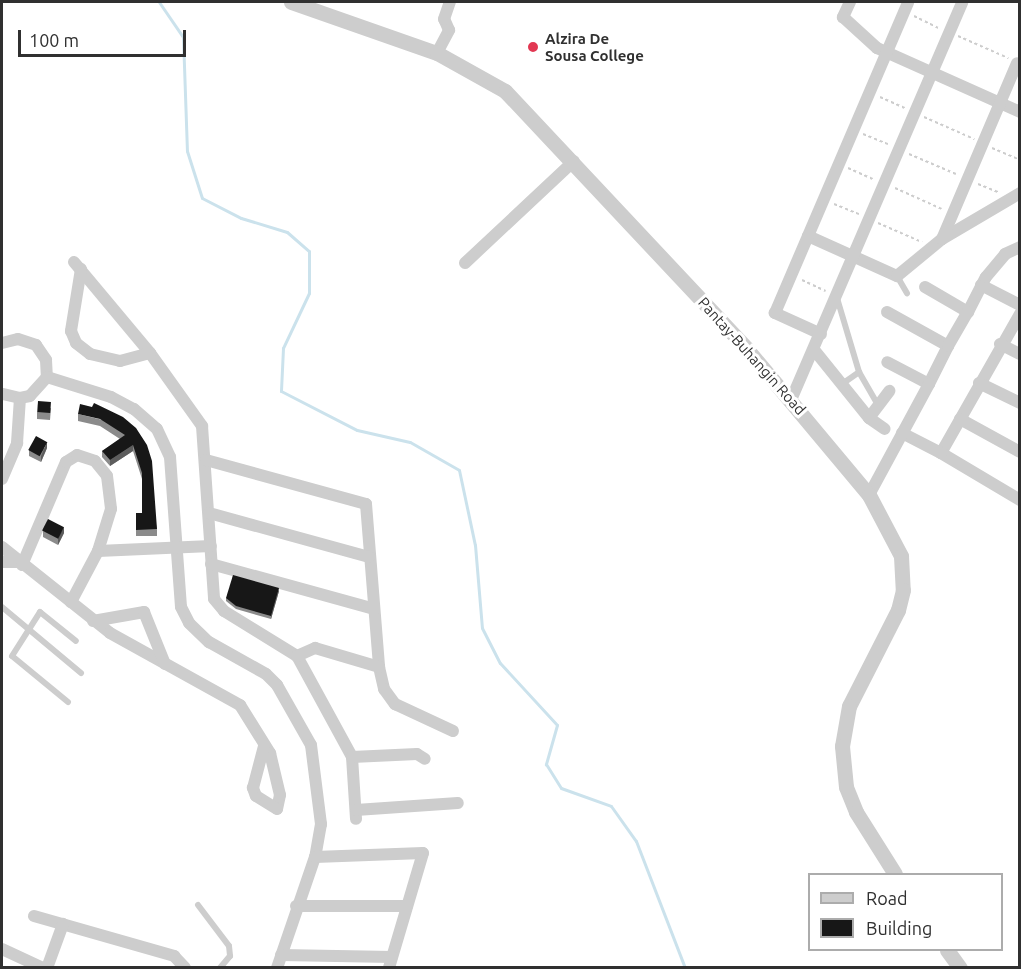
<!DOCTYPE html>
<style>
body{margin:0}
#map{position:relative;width:1021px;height:969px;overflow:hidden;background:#fff;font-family:Ubuntu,sans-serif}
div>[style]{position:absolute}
.stream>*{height:3px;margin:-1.5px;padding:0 1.5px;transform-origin:1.5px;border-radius:1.5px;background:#cbe2ec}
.path>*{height:2px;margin-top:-1px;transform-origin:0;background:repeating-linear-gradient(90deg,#cdcdcd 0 3px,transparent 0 6px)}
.service>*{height:6px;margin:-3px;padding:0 3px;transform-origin:3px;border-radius:3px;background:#cdcdcd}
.minor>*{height:12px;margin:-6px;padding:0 6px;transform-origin:6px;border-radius:6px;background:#cdcdcd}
.tertiary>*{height:15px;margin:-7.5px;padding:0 7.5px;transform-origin:7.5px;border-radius:7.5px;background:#cdcdcd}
.wall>*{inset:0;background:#8b8b8b}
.shaded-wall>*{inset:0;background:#5d5d5d}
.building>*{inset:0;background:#171717;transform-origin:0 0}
.dots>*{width:16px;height:16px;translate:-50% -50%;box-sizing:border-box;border:3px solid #fff;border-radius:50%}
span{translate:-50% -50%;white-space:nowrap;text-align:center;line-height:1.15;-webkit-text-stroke:6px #fff;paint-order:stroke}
.poi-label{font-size:15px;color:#303030;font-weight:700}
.left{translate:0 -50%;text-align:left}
.street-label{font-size:15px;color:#303030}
.frame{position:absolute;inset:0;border:3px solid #303030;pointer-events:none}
.legend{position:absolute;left:808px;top:873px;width:195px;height:78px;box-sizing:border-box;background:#fff;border:2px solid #acacac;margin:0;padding:8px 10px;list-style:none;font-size:18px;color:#303030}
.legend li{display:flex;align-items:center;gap:12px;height:30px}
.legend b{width:30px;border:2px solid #acacac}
.scale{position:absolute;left:18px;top:30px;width:168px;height:27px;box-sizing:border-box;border:3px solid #303030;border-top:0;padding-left:8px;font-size:18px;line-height:21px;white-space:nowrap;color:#303030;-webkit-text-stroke:4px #fff;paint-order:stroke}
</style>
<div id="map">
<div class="stream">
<div style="left:159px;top:2px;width:42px;rotate:55.6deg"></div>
<div style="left:183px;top:37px;width:114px;rotate:88deg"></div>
<div style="left:187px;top:151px;width:49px;rotate:72.3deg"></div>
<div style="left:202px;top:198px;width:44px;rotate:27.1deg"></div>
<div style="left:241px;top:218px;width:48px;rotate:16.9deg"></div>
<div style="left:287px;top:232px;width:29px;rotate:41deg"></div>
<div style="left:309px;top:251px;width:42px;rotate:90deg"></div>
<div style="left:309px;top:293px;width:61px;rotate:115.3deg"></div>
<div style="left:283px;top:348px;width:43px;rotate:92.7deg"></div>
<div style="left:281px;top:391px;width:85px;rotate:27.2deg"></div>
<div style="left:357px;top:430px;width:54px;rotate:12.8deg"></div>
<div style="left:410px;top:442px;width:56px;rotate:29.7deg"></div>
<div style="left:459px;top:470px;width:77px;rotate:78deg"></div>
<div style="left:475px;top:545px;width:83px;rotate:85.2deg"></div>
<div style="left:482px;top:628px;width:39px;rotate:63deg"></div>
<div style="left:500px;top:663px;width:84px;rotate:47.4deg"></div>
<div style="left:557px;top:725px;width:41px;rotate:105.8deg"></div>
<div style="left:546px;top:764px;width:28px;rotate:58deg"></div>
<div style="left:561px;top:788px;width:53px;rotate:19.8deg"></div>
<div style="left:611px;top:806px;width:43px;rotate:54.5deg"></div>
<div style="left:636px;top:841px;width:136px;rotate:68.9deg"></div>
</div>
<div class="path">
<div style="left:914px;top:16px;width:28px;rotate:26deg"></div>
<div style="left:958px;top:36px;width:55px;rotate:23.7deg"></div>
<div style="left:880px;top:97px;width:27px;rotate:24deg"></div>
<div style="left:924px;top:117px;width:55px;rotate:23.7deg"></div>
<div style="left:863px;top:134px;width:27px;rotate:22deg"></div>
<div style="left:992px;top:148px;width:30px;rotate:23deg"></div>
<div style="left:909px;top:154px;width:51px;rotate:23.1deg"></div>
<div style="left:848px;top:168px;width:27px;rotate:24deg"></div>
<div style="left:978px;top:184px;width:22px;rotate:22deg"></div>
<div style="left:895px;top:188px;width:51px;rotate:24.1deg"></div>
<div style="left:834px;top:204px;width:27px;rotate:22deg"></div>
<div style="left:878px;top:223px;width:48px;rotate:23.4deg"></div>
<div style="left:802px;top:280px;width:26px;rotate:25deg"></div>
</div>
<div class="service">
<div style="left:897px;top:276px;width:20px;rotate:60deg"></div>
<div style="left:837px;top:298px;width:77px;rotate:73.4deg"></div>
<div style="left:859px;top:372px;width:38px;rotate:60deg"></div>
<div style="left:842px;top:384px;width:21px;rotate:-35deg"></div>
<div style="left:2px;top:607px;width:103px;rotate:39.9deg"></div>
<div style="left:68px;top:702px;width:72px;rotate:-140.6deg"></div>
<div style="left:12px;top:656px;width:52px;rotate:-57.5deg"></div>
<div style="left:40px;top:612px;width:46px;rotate:38.9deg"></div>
<div style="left:198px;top:905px;width:51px;rotate:52.9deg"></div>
<div style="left:229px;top:946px;width:10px;rotate:84deg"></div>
<div style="left:230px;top:956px;width:16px;rotate:130deg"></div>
</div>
<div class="minor">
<div style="left:850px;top:2px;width:17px;rotate:115deg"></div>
<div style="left:843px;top:17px;width:46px;rotate:42.4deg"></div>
<div style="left:877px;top:48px;width:157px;rotate:24.1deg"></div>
<div style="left:437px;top:53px;width:26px;rotate:-62deg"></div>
<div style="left:449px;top:30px;width:12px;rotate:-114deg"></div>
<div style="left:444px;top:19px;width:18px;rotate:-71deg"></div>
<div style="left:808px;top:236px;width:98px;rotate:24.2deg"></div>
<div style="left:897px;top:276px;width:58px;rotate:-39.4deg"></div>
<div style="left:942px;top:239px;width:91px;rotate:-30.5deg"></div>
<div style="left:942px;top:239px;width:191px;rotate:-66.9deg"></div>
<div style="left:74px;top:262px;width:119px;rotate:50.1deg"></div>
<div style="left:150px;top:353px;width:90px;rotate:54.5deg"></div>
<div style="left:202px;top:426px;width:173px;rotate:86deg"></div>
<div style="left:214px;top:599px;width:16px;rotate:50deg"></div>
<div style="left:224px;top:611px;width:86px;rotate:31.7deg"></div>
<div style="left:297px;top:656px;width:115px;rotate:61.4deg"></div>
<div style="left:352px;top:757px;width:62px;rotate:86.3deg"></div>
<div style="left:465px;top:263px;width:149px;rotate:-43.1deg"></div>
<div style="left:81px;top:269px;width:63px;rotate:99.2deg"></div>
<div style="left:71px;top:331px;width:13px;rotate:67deg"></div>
<div style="left:76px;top:343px;width:18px;rotate:38deg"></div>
<div style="left:90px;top:354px;width:31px;rotate:13deg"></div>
<div style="left:120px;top:361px;width:31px;rotate:-15deg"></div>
<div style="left:981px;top:285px;width:44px;rotate:27.1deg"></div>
<div style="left:925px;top:287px;width:50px;rotate:30.2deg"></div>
<div style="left:968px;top:312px;width:39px;rotate:-63deg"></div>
<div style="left:986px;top:277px;width:30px;rotate:-50deg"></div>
<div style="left:1005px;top:254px;width:17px;rotate:-25deg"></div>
<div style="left:887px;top:312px;width:70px;rotate:29.1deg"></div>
<div style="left:948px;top:346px;width:42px;rotate:116.6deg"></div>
<div style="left:929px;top:384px;width:47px;rotate:-152.4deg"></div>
<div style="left:1020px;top:314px;width:160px;rotate:119.6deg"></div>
<div style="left:941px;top:453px;width:92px;rotate:30.7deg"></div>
<div style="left:821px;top:334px;width:51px;rotate:-155.5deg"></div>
<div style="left:775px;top:313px;width:338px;rotate:-66.8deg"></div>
<div style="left:2px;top:343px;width:16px;rotate:-14deg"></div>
<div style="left:18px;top:339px;width:19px;rotate:18deg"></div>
<div style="left:36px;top:345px;width:18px;rotate:56deg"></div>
<div style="left:46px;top:360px;width:17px;rotate:87deg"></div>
<div style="left:47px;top:377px;width:25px;rotate:132deg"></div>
<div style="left:30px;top:396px;width:10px;rotate:169deg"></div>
<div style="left:20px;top:398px;width:18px;rotate:-167deg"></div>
<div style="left:1000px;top:344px;width:22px;rotate:27deg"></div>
<div style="left:948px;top:346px;width:39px;rotate:-60deg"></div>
<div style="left:815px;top:351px;width:86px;rotate:51.1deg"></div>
<div style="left:869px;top:418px;width:19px;rotate:35deg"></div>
<div style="left:47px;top:377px;width:67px;rotate:17.4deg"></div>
<div style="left:111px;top:397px;width:26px;rotate:28deg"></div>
<div style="left:134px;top:409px;width:30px;rotate:41deg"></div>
<div style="left:157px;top:429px;width:31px;rotate:65deg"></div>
<div style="left:170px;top:457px;width:150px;rotate:85.8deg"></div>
<div style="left:181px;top:607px;width:18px;rotate:63deg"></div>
<div style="left:189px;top:623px;width:28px;rotate:44deg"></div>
<div style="left:209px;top:642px;width:65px;rotate:29.3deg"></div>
<div style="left:266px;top:674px;width:16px;rotate:45deg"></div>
<div style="left:277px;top:685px;width:69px;rotate:60.5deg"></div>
<div style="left:311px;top:745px;width:80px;rotate:82.8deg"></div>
<div style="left:321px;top:824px;width:34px;rotate:100deg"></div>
<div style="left:315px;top:857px;width:117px;rotate:108.9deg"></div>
<div style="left:979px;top:383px;width:46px;rotate:26deg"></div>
<div style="left:791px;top:400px;width:433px;rotate:-66.7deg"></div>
<div style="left:869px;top:418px;width:34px;rotate:-53deg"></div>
<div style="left:960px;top:419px;width:68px;rotate:28.8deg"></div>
<div style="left:902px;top:433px;width:44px;rotate:27.1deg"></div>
<div style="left:206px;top:460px;width:166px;rotate:15.4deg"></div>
<div style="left:366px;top:504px;width:164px;rotate:85.4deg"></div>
<div style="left:379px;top:667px;width:23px;rotate:77deg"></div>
<div style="left:384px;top:689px;width:19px;rotate:54deg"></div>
<div style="left:395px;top:704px;width:64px;rotate:25deg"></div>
<div style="left:2px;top:479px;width:39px;rotate:-67deg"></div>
<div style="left:17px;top:443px;width:45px;rotate:-86.2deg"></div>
<div style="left:869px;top:495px;width:126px;rotate:-61.6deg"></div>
<div style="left:209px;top:513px;width:166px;rotate:15.4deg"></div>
<div style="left:2px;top:547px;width:138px;rotate:38.5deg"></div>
<div style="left:110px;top:633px;width:149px;rotate:29deg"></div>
<div style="left:240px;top:705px;width:57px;rotate:58deg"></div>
<div style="left:270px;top:753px;width:43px;rotate:76.6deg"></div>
<div style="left:280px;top:795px;width:14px;rotate:102deg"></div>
<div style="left:277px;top:809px;width:25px;rotate:-148deg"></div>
<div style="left:256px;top:796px;width:9px;rotate:-111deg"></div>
<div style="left:253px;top:788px;width:43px;rotate:-75.3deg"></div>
<div style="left:98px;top:551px;width:113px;rotate:-2.5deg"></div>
<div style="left:2px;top:562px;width:16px"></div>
<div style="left:211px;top:564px;width:169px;rotate:15.4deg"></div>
<div style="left:22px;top:565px;width:112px;rotate:-66.9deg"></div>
<div style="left:66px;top:462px;width:13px;rotate:-32deg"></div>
<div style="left:77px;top:455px;width:19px;rotate:18deg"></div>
<div style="left:95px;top:461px;width:19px;rotate:51deg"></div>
<div style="left:107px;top:476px;width:33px;rotate:83deg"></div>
<div style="left:111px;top:509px;width:44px;rotate:107.2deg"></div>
<div style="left:98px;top:551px;width:58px;rotate:117.9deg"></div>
<div style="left:93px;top:621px;width:52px;rotate:-10deg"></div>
<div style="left:144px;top:612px;width:56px;rotate:68deg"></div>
<div style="left:297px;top:656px;width:20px;rotate:-24deg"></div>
<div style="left:315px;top:648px;width:67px;rotate:16.5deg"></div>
<div style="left:352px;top:757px;width:65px;rotate:-2.6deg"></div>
<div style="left:417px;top:754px;width:9px;rotate:32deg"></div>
<div style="left:356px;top:810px;width:102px;rotate:-3.9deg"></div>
<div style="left:315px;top:857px;width:108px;rotate:-2.1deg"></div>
<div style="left:423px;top:853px;width:120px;rotate:106.5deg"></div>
<div style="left:296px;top:906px;width:111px"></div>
<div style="left:34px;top:916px;width:146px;rotate:15.9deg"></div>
<div style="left:174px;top:956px;width:16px;rotate:47deg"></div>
<div style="left:2px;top:949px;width:45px;rotate:24.9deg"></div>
<div style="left:281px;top:955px;width:111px;rotate:1deg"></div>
<div style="left:47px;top:968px;width:47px;rotate:-70deg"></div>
</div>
<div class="tertiary">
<div style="left:291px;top:2px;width:155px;rotate:19.3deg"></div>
<div style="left:437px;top:53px;width:78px;rotate:29.2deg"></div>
<div style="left:505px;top:91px;width:352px;rotate:46.8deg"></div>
<div style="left:746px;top:348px;width:192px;rotate:50.1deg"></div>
<div style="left:869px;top:495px;width:69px;rotate:62.3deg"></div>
<div style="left:901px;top:556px;width:34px;rotate:87deg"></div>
<div style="left:903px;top:590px;width:21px;rotate:104deg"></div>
<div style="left:898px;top:610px;width:108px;rotate:117deg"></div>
<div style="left:849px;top:706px;width:41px;rotate:99.9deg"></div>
<div style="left:842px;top:746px;width:41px;rotate:84.4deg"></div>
<div style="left:846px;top:787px;width:27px;rotate:68deg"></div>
<div style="left:856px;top:812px;width:73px;rotate:57.8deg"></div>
<div style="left:947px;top:950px;width:22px;rotate:54deg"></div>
</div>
<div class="wall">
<div style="clip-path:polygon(51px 408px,50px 420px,37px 419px,37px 412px)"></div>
<div style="clip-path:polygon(78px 414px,136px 428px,157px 529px,157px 536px,136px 536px,136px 513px,142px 513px,142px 479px,133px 451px,110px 466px,102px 457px,102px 451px,120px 439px,100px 426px,78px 421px)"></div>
<div style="clip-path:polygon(47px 448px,41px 462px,29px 456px,29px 450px)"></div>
<div style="clip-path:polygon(43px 531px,64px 533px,58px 545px,43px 537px)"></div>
<div style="clip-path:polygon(279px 591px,271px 619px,236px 609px,226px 601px,226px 598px)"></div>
</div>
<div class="shaded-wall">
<div style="clip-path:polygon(47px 442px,47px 448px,41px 462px,41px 456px)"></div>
<div style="clip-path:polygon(133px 445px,133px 451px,110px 466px,110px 460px)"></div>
<div style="clip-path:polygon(64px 527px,64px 533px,58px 545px,58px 538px)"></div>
<div style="clip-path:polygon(279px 588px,279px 591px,271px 619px,271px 616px)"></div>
</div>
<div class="building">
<div style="left:38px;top:401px;width:13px;height:11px;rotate:4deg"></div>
<div style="clip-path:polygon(94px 403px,123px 417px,136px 428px,147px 445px,152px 461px,157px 529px,136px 530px,136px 513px,142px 513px,142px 473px,133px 445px,110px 460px,102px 451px,125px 435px,100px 419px,78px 414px,80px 404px,92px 407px)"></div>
<div style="left:36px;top:436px;width:13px;height:16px;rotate:29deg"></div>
<div style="left:48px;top:519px;width:18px;height:13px;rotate:27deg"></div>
<div style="clip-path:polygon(233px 575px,279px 588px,271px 616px,236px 606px,226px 598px)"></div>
</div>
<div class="dots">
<div style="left:533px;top:47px;background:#e23752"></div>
</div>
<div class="poi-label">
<span class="left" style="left:545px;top:47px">Alzira De<br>Sousa College</span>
</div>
<div class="street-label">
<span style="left:752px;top:356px;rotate:48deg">Pantay-Buhangin Road</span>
</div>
<div class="frame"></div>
<ul class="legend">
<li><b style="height:8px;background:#cdcdcd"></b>Road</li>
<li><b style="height:16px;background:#171717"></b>Building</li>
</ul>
<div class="scale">100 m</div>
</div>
